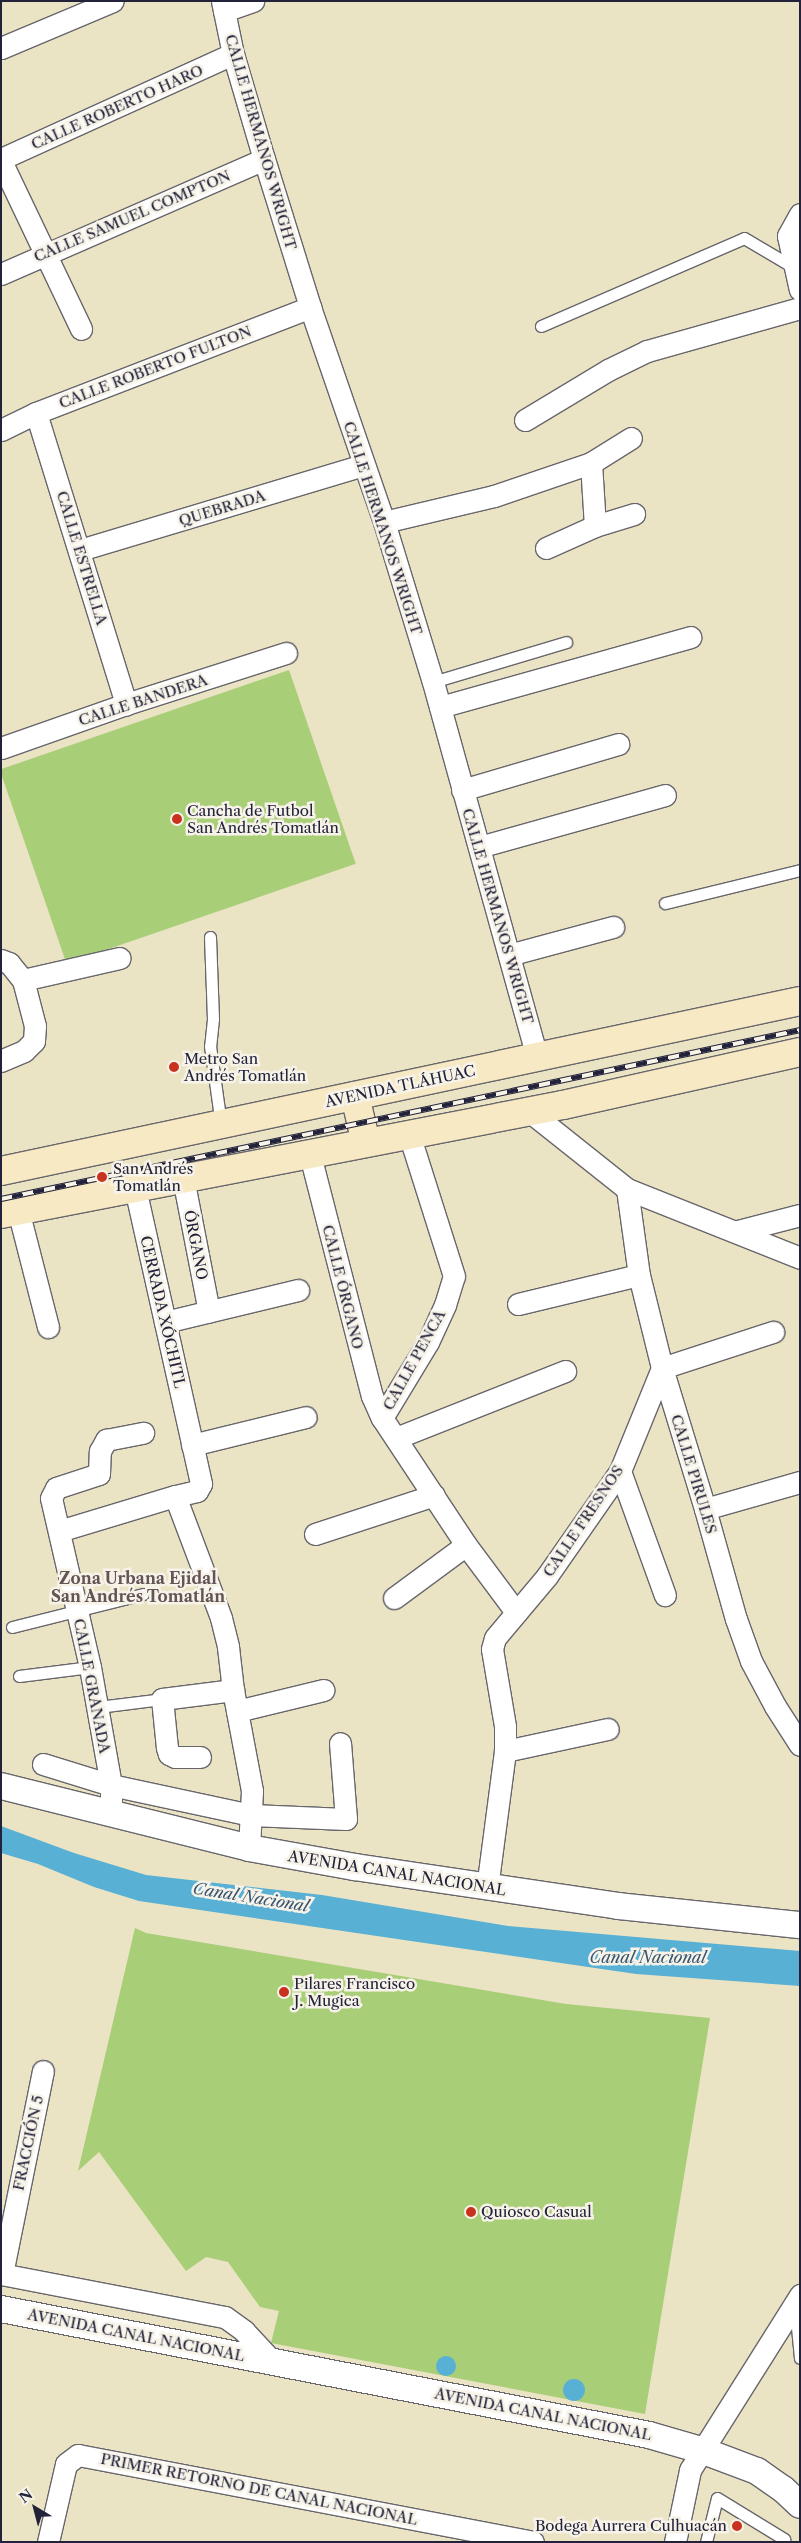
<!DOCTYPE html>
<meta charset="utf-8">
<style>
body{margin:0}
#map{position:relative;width:801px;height:2543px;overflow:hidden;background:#eae3c4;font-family:"Libre Caslon Text",serif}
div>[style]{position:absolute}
.green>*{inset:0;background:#a8ce78;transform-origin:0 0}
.water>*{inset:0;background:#58b0d5}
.round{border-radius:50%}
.roads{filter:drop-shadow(1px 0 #68666b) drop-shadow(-1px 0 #68666b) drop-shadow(0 1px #68666b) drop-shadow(0 -1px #68666b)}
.service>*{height:11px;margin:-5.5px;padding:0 5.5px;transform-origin:5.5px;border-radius:5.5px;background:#fff}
.minor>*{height:21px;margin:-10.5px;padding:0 10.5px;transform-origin:10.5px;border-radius:10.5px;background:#fff}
.tertiary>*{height:26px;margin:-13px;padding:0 13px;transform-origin:13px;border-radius:13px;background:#fff}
.secondary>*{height:28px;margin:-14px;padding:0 14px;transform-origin:14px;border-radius:14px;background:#f7e9c3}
.rail>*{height:5.5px;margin-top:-2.75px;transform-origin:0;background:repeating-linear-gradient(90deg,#f7f3e8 0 11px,#22223b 0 22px);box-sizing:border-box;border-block:1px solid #22223b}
.dots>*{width:14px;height:14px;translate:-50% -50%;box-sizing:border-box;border:2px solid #f7f3e8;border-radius:50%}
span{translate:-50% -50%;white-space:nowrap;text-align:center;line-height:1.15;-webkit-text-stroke:5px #f7f3e8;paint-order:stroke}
.street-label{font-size:15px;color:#22223b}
.poi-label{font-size:15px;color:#22223b}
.left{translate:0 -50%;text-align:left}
.right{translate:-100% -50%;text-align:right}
.neighbourhood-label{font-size:16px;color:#635456;font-weight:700}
.water-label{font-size:16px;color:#355471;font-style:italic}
.frame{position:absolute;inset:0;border:2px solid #22223b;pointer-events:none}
.north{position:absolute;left:10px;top:2483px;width:50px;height:50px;-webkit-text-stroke:4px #f7f3e8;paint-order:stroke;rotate:323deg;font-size:14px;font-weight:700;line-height:20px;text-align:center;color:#22223b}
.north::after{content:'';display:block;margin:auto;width:18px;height:22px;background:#22223b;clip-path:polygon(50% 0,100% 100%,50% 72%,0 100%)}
</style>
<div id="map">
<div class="green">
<div style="left:289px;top:670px;width:205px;height:306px;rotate:71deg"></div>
<div style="clip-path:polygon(135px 1928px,146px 1933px,566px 2004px,710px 2018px,645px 2414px,271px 2343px,279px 2311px,260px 2307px,228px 2262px,206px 2257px,186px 2271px,99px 2152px,78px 2171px)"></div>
</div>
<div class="water">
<div style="clip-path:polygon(1px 1826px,74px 1853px,146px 1875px,322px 1895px,508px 1926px,800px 1951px,800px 1986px,636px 1974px,139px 1901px,94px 1887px,38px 1864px,1px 1853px)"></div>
<div class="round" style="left:436px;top:2356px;width:20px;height:20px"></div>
<div class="round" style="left:563px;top:2379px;width:22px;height:22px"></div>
</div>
<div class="roads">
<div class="service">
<div style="left:541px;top:326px;width:221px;rotate:-23.4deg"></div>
<div style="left:744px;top:238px;width:59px;rotate:30.5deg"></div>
<div style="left:433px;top:682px;width:139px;rotate:-16.7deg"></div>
<div style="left:665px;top:903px;width:139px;rotate:-13.7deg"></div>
<div style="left:210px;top:937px;width:82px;rotate:87.9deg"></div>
<div style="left:213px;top:1019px;width:27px;rotate:96deg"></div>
<div style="left:210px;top:1046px;width:79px;rotate:82deg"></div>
<div style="left:12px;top:1627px;width:135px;rotate:-14.1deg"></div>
<div style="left:19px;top:1676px;width:72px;rotate:-7.2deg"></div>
<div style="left:98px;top:1707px;width:64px;rotate:-7.1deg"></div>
<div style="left:795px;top:2307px;width:51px;rotate:84.4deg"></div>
<div style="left:706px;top:2542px;width:45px;rotate:-76deg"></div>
<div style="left:717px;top:2498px;width:79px;rotate:31.5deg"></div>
</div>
<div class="minor">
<div style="left:222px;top:1px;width:54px;rotate:78.3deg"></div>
<div style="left:233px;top:54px;width:109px;rotate:73.6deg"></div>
<div style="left:264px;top:159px;width:155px;rotate:72.7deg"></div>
<div style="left:310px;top:307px;width:227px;rotate:71deg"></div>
<div style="left:384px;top:522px;width:167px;rotate:73deg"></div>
<div style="left:433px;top:682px;width:389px;rotate:74.5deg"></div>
<div style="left:224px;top:11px;width:31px;rotate:-19deg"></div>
<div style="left:1px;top:48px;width:121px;rotate:-22.8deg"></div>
<div style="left:1px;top:159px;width:255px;rotate:-24.4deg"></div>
<div style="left:1px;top:161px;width:186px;rotate:64.5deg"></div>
<div style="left:800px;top:214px;width:25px;rotate:119deg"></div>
<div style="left:788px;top:236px;width:55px;rotate:77.5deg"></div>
<div style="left:1px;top:274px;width:287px;rotate:-23.6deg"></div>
<div style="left:36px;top:413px;width:305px;rotate:72.8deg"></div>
<div style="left:525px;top:420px;width:97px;rotate:-31.1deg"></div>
<div style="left:608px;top:370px;width:43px;rotate:-26deg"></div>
<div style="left:647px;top:351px;width:159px;rotate:-15.7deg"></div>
<div style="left:1px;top:430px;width:39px;rotate:-26deg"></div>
<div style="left:36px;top:413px;width:294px;rotate:-21.1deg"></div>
<div style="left:591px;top:463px;width:63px;rotate:86.4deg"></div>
<div style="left:384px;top:522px;width:113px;rotate:-13.3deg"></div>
<div style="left:494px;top:496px;width:102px;rotate:-18.8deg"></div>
<div style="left:591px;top:463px;width:47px;rotate:-32deg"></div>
<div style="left:546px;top:548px;width:54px;rotate:-24.2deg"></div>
<div style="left:595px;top:526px;width:41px;rotate:-17.1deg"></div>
<div style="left:80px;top:550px;width:296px;rotate:-16.7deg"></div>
<div style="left:440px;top:707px;width:260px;rotate:-15.6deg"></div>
<div style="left:1px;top:748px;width:133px;rotate:-19.4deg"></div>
<div style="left:126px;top:704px;width:168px;rotate:-17.7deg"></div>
<div style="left:462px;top:790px;width:163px;rotate:-16.4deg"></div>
<div style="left:479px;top:847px;width:193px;rotate:-15.6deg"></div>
<div style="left:509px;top:955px;width:108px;rotate:-15.1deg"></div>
<div style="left:1px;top:960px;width:9px;rotate:21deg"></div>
<div style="left:9px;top:963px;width:22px;rotate:51deg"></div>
<div style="left:23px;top:980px;width:48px;rotate:75.4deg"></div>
<div style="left:35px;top:1026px;width:15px;rotate:94deg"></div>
<div style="left:34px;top:1041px;width:14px;rotate:135deg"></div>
<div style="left:24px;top:1051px;width:25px;rotate:157deg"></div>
<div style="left:23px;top:980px;width:99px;rotate:-12.8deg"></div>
<div style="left:529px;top:1111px;width:125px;rotate:38.5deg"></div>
<div style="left:627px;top:1189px;width:186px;rotate:21.7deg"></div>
<div style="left:310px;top:1155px;width:249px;rotate:75.6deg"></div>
<div style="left:372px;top:1396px;width:24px;rotate:66deg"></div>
<div style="left:382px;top:1418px;width:152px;rotate:56.5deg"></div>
<div style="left:466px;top:1545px;width:84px;rotate:53.3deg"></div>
<div style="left:183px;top:1178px;width:136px;rotate:79deg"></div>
<div style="left:135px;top:1188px;width:303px;rotate:77.4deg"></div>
<div style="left:201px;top:1484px;width:8px;rotate:120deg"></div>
<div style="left:197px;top:1491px;width:23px;rotate:167deg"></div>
<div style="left:175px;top:1496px;width:130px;rotate:69.3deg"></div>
<div style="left:221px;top:1618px;width:30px;rotate:76deg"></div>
<div style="left:228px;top:1647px;width:43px;rotate:83.4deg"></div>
<div style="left:233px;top:1690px;width:103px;rotate:79.3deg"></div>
<div style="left:252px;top:1791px;width:57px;rotate:93deg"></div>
<div style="left:627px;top:1189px;width:87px;rotate:82.1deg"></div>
<div style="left:639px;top:1275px;width:96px;rotate:76.1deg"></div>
<div style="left:662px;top:1368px;width:147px;rotate:73deg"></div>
<div style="left:705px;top:1509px;width:114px;rotate:74.3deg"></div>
<div style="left:736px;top:1619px;width:45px;rotate:70.3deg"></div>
<div style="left:751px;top:1661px;width:51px;rotate:61.9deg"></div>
<div style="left:775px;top:1706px;width:46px;rotate:57.3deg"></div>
<div style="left:18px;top:1210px;width:121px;rotate:75.6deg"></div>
<div style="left:738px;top:1231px;width:64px;rotate:-14.5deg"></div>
<div style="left:518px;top:1304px;width:124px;rotate:-13.5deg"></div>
<div style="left:165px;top:1322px;width:137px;rotate:-13.5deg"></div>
<div style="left:382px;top:1418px;width:89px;rotate:-58.8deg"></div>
<div style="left:428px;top:1342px;width:41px;rotate:-65.3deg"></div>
<div style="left:445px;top:1305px;width:30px;rotate:-73deg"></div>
<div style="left:454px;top:1276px;width:149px;rotate:-107.6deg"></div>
<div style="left:396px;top:1438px;width:182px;rotate:-21.6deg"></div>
<div style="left:192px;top:1445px;width:117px;rotate:-13.8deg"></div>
<div style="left:620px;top:1471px;width:132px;rotate:70.1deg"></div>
<div style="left:705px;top:1509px;width:99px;rotate:-15.9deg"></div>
<div style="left:59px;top:1531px;width:121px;rotate:-16.8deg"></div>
<div style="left:315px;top:1534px;width:125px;rotate:-18.1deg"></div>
<div style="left:394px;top:1598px;width:89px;rotate:-36.4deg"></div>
<div style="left:237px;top:1711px;width:89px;rotate:-13.6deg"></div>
<div style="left:505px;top:1751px;width:105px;rotate:-12.1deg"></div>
<div style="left:200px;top:1757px;width:25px;rotate:180deg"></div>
<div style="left:175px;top:1757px;width:7px;rotate:-153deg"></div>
<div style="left:169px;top:1754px;width:6px;rotate:-108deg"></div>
<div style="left:167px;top:1748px;width:49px;rotate:-95.8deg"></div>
<div style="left:162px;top:1699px;width:72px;rotate:-7.2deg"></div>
<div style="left:43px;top:1764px;width:71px;rotate:17.2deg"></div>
<div style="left:111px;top:1785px;width:143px;rotate:12.1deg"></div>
<div style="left:251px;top:1815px;width:95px;rotate:2.4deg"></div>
<div style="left:346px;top:1819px;width:76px;rotate:-94.5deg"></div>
<div style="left:111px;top:1815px;width:30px;rotate:-90deg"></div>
<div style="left:111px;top:1785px;width:120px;rotate:-100.1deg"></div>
<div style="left:90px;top:1667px;width:173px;rotate:-103deg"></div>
<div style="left:51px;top:1498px;width:11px;rotate:-63deg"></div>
<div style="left:56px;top:1488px;width:45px;rotate:-18deg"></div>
<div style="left:99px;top:1474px;width:23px;rotate:-88deg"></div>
<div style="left:100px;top:1451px;width:13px;rotate:-61deg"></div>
<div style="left:106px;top:1440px;width:38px;rotate:-11deg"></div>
<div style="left:487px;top:1888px;width:138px;rotate:-82.5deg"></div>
<div style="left:505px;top:1751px;width:25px;rotate:-90deg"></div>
<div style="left:505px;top:1726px;width:78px;rotate:-99.6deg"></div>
<div style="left:492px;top:1649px;width:11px;rotate:-75deg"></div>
<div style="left:495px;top:1638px;width:81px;rotate:-50deg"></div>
<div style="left:547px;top:1576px;width:128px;rotate:-55.2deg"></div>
<div style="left:620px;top:1471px;width:111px;rotate:-67.8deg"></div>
<div style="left:662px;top:1368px;width:117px;rotate:-18deg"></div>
<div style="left:1px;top:2274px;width:228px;rotate:10.9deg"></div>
<div style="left:225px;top:2317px;width:24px;rotate:36deg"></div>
<div style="left:244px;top:2331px;width:40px;rotate:47deg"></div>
<div style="left:2px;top:2274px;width:207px;rotate:-78.6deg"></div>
<div style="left:48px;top:2542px;width:80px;rotate:-77deg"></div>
<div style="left:66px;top:2464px;width:15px;rotate:-37deg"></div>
<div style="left:78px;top:2455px;width:463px;rotate:10.8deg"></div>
<div style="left:675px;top:2542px;width:74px;rotate:-78.2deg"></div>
<div style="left:690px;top:2470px;width:207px;rotate:-57.8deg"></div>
</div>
<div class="tertiary">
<div style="left:1px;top:1786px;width:256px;rotate:14deg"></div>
<div style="left:249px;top:1848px;width:108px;rotate:10.2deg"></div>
<div style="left:355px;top:1867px;width:266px;rotate:8.4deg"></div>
<div style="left:618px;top:1906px;width:183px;rotate:6deg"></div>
<div style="left:1px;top:2309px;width:660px;rotate:11deg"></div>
<div style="left:649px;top:2435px;width:54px;rotate:16.1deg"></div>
<div style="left:701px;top:2450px;width:60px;rotate:20.6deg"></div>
<div style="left:757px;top:2471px;width:32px;rotate:35deg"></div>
<div style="left:783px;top:2489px;width:23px;rotate:43deg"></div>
</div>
<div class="secondary">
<div style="left:355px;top:1096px;width:48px;rotate:76.8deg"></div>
<div style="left:1px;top:1171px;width:817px;rotate:-12.01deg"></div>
<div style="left:1px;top:1214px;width:572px;rotate:-10.98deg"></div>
<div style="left:563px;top:1105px;width:243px;rotate:-12.6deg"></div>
</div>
</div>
<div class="rail">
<div style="left:1px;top:1199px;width:817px;rotate:-11.94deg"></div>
</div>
<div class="dots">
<div style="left:177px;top:819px;background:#c8321e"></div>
<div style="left:174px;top:1067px;background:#c8321e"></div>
<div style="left:102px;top:1177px;background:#c8321e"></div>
<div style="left:284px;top:1992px;background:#c8321e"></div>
<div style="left:471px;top:2212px;background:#c8321e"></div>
<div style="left:737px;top:2526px;background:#c8321e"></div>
</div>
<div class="street-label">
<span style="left:117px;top:107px;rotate:-24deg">CALLE ROBERTO HARO</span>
<span style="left:261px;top:142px;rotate:74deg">CALLE HERMANOS WRIGHT</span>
<span style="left:132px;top:216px;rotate:-23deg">CALLE SAMUEL COMPTON</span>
<span style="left:155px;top:367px;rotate:-21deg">CALLE ROBERTO FULTON</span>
<span style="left:222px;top:508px;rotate:-17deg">QUEBRADA</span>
<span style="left:383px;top:528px;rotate:72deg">CALLE HERMANOS WRIGHT</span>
<span style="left:82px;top:558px;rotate:73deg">CALLE ESTRELLA</span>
<span style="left:143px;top:700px;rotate:-18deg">CALLE BANDERA</span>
<span style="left:498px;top:916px;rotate:74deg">CALLE HERMANOS WRIGHT</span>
<span style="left:400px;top:1086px;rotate:-12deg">AVENIDA TLÁHUAC</span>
<span style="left:196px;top:1245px;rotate:79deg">ÓRGANO</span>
<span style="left:343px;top:1287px;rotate:76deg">CALLE ÓRGANO</span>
<span style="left:163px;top:1312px;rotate:77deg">CERRADA XÓCHITL</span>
<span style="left:414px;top:1360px;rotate:-61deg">CALLE PENCA</span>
<span style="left:694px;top:1474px;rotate:73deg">CALLE PIRULES</span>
<span style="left:583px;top:1521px;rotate:-56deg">CALLE FRESNOS</span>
<span style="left:92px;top:1686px;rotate:79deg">CALLE GRANADA</span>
<span style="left:397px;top:1873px;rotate:9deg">AVENIDA CANAL NACIONAL</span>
<span style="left:28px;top:2143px;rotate:-78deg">FRACCIÓN 5</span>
<span style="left:136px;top:2335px;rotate:11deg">AVENIDA CANAL NACIONAL</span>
<span style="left:543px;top:2414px;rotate:11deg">AVENIDA CANAL NACIONAL</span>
<span style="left:259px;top:2489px;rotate:11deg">PRIMER RETORNO DE CANAL NACIONAL</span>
</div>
<div class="poi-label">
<span class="left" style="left:187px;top:819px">Cancha de Futbol<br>San Andrés Tomatlán</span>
<span class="left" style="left:184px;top:1067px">Metro San<br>Andrés Tomatlán</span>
<span class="left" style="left:113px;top:1177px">San Andrés<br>Tomatlán</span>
<span class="left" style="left:294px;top:1992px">Pilares Francisco<br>J. Mugica</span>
<span class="left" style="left:481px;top:2212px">Quiosco Casual</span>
<span class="right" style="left:727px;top:2526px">Bodega Aurrera Culhuacán</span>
</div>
<div class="neighbourhood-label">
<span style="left:138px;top:1587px">Zona Urbana Ejidal<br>San Andrés Tomatlán</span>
</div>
<div class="water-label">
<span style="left:251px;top:1897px;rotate:9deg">Canal Nacional</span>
<span style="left:648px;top:1957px">Canal Nacional</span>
</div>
<div class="frame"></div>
<div class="north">N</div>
</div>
